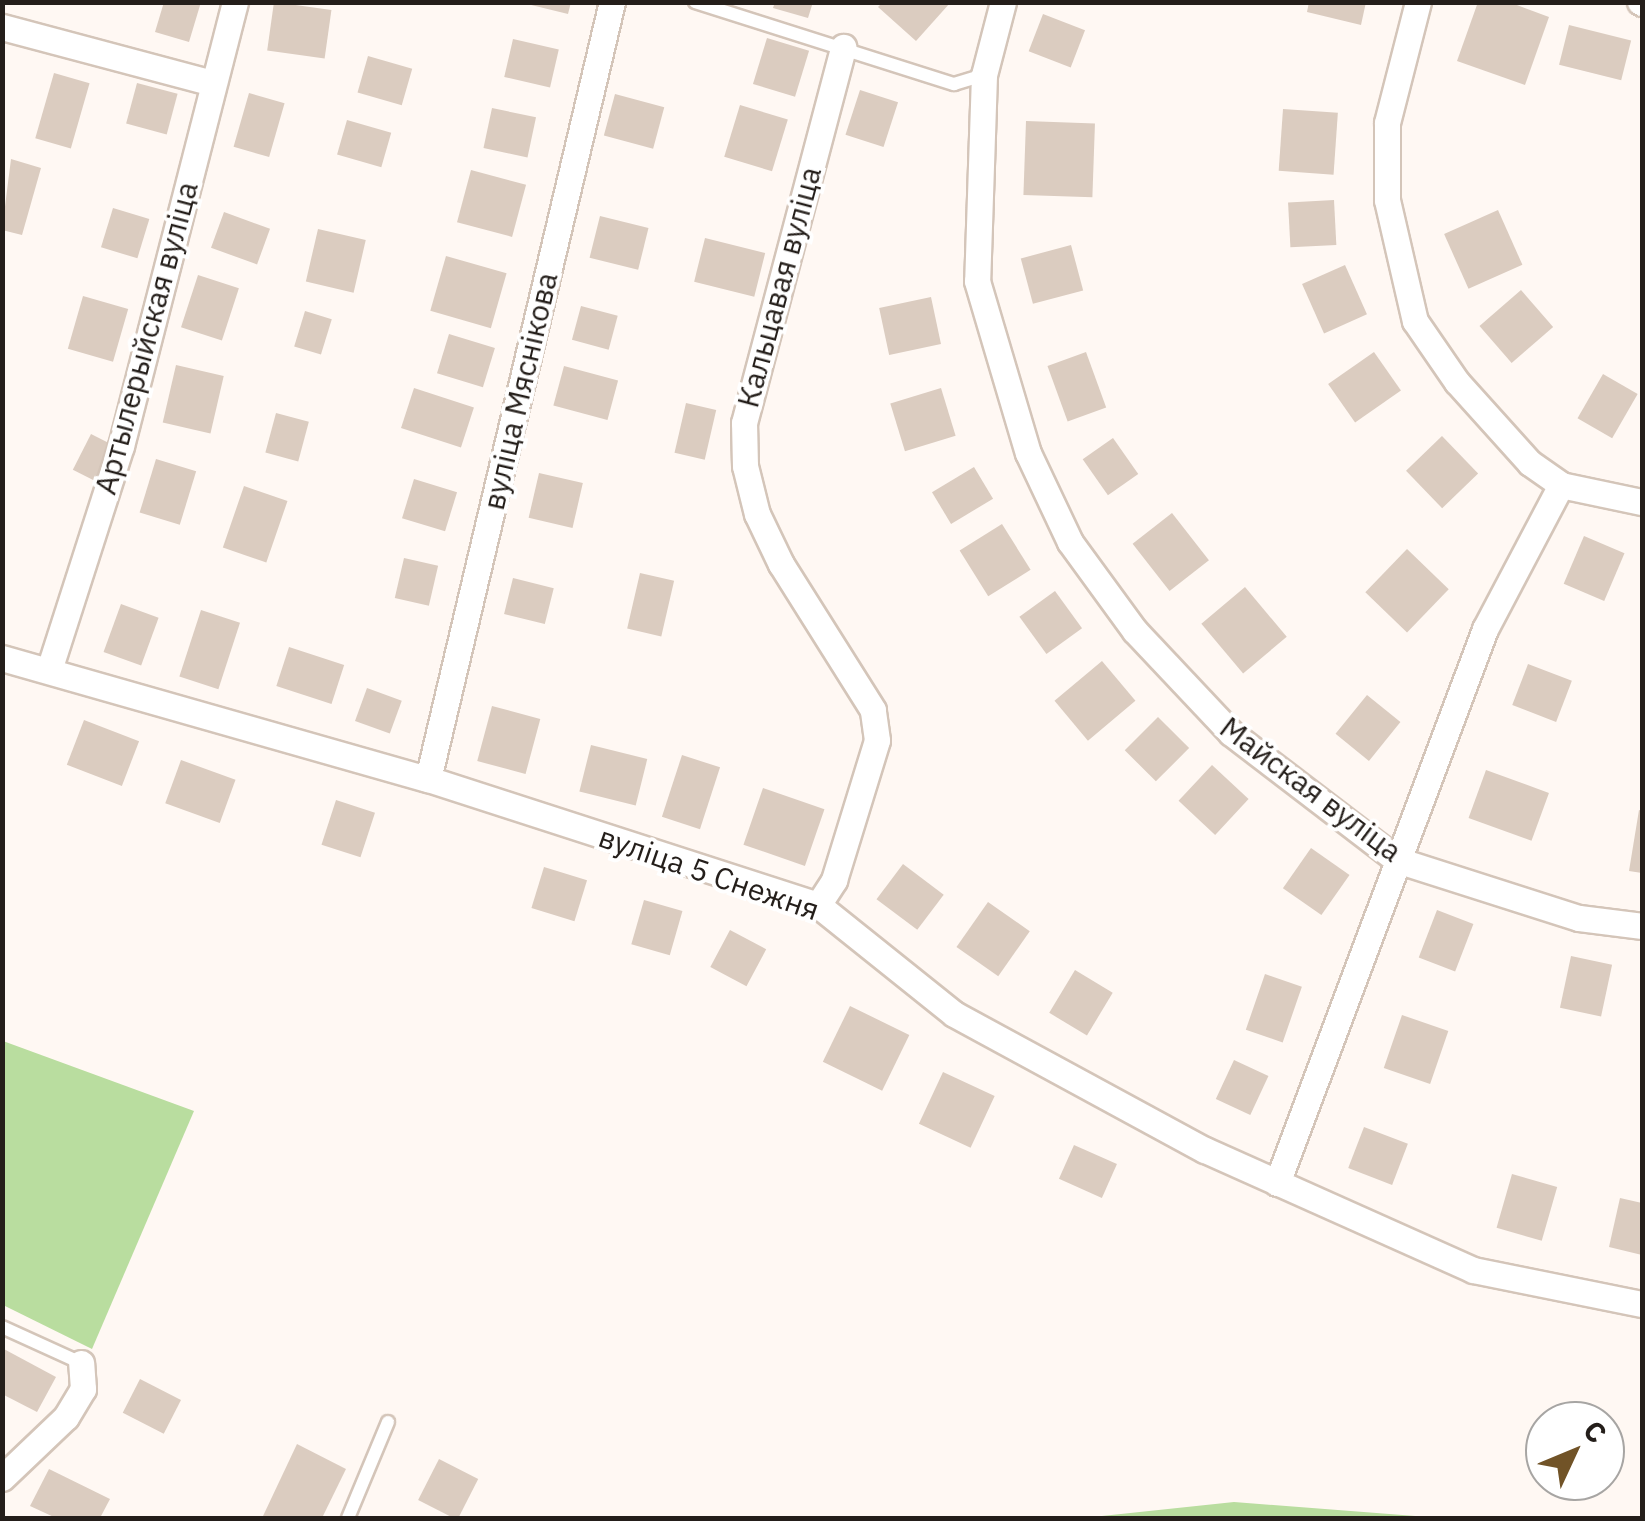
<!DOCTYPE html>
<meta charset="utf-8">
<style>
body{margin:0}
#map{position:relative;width:1645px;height:1521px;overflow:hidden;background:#fff8f3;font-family:"IBM Plex Sans",sans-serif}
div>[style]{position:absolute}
.green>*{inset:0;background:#b9dd9f}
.building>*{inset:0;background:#dbccc0;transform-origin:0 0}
.roads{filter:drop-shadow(2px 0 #d4c5b9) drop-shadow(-2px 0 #d4c5b9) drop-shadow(0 2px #d4c5b9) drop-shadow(0 -2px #d4c5b9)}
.lane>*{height:12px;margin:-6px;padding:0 6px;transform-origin:6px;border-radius:6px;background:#fff}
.street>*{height:25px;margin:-12.5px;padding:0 12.5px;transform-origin:12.5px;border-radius:12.5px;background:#fff}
span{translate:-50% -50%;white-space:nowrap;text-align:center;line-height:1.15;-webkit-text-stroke:8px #fff;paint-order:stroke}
.street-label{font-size:30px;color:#241e1a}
.frame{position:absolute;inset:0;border:5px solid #241e1a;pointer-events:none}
.north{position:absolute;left:1525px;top:1401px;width:100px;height:100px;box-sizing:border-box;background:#fff;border:2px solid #a7a5a3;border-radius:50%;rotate:46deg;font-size:28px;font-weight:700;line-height:40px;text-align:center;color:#241e1a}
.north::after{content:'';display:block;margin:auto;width:35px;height:45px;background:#715327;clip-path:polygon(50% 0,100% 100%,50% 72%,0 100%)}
</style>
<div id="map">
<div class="green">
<div style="clip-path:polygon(3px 1041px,194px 1111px,92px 1349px,3px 1305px)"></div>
<div style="clip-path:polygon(1234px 1502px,1441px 1518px,1083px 1518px)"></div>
</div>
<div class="building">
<div style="clip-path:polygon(164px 2px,201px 2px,189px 42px,155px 32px)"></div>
<div style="left:274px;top:2px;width:58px;height:49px;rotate:8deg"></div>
<div style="clip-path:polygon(519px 2px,571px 2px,568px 14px)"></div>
<div style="clip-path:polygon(775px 2px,813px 2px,808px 18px,773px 8px)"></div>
<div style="clip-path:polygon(1309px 2px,1366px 2px,1361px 25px,1307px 12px)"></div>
<div style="clip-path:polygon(1478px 2px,1509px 2px,1549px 17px,1525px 85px,1457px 61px)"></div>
<div style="clip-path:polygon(882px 3px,950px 3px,916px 41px,878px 7px)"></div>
<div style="left:1043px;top:14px;width:45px;height:40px;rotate:21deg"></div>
<div style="left:1569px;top:25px;width:64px;height:41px;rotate:14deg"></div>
<div style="left:767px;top:38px;width:44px;height:48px;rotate:17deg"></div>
<div style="left:513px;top:39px;width:47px;height:39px;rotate:13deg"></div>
<div style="left:368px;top:56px;width:46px;height:38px;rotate:16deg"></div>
<div style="left:54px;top:73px;width:37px;height:68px;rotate:16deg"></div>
<div style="left:137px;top:83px;width:42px;height:42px;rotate:15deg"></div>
<div style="left:860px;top:90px;width:40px;height:47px;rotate:18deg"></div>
<div style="left:249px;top:93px;width:37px;height:56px;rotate:16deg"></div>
<div style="left:615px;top:94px;width:51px;height:43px;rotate:15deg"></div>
<div style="left:740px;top:105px;width:50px;height:54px;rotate:17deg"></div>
<div style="left:492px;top:108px;width:45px;height:41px;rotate:12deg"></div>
<div style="left:1283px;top:109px;width:55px;height:62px;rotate:4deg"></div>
<div style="left:347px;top:120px;width:46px;height:36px;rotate:16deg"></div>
<div style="left:1026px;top:121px;width:69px;height:74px;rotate:2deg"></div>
<div style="clip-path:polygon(11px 159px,41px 168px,22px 235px,2px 230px)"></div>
<div style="left:471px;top:170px;width:57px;height:54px;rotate:15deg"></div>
<div style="left:1334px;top:200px;width:45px;height:46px;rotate:87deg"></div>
<div style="left:113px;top:208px;width:38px;height:41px;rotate:17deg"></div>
<div style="left:1498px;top:210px;width:60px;height:59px;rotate:66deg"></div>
<div style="left:224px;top:212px;width:49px;height:38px;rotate:20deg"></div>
<div style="left:600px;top:216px;width:50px;height:43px;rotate:14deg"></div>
<div style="left:318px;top:229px;width:49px;height:54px;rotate:13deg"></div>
<div style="left:705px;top:238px;width:62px;height:45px;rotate:14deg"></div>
<div style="left:1071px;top:245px;width:47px;height:52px;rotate:75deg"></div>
<div style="left:446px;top:256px;width:63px;height:57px;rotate:16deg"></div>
<div style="left:1345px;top:265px;width:54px;height:47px;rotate:66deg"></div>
<div style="left:198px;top:275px;width:43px;height:55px;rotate:18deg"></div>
<div style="left:1521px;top:290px;width:49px;height:55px;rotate:49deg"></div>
<div style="left:83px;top:296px;width:47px;height:55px;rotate:16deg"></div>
<div style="left:931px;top:297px;width:48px;height:53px;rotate:78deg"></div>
<div style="left:581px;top:306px;width:38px;height:35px;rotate:15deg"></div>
<div style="left:305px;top:311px;width:28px;height:37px;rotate:17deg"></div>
<div style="left:449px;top:334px;width:48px;height:41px;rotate:17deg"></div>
<div style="left:1086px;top:352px;width:59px;height:41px;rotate:70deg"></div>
<div style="left:1374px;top:352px;width:47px;height:56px;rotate:55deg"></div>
<div style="left:176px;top:365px;width:49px;height:59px;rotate:13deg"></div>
<div style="left:564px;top:366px;width:56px;height:41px;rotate:15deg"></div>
<div style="left:1603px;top:374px;width:40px;height:51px;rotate:30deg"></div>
<div style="left:414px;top:388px;width:63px;height:42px;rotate:18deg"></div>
<div style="left:941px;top:388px;width:50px;height:53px;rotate:73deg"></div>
<div style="left:686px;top:403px;width:31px;height:51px;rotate:13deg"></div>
<div style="left:276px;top:413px;width:34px;height:41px;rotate:15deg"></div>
<div style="left:91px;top:434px;width:25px;height:40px;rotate:27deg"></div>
<div style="left:1442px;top:436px;width:52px;height:50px;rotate:46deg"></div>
<div style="left:1113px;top:438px;width:44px;height:37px;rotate:55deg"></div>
<div style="left:156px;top:459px;width:42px;height:56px;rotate:17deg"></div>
<div style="left:974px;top:467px;width:37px;height:49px;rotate:59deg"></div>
<div style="left:539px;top:473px;width:45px;height:46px;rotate:13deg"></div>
<div style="left:414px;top:479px;width:45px;height:41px;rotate:17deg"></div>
<div style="left:244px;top:486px;width:46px;height:65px;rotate:19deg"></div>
<div style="left:1172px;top:513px;width:60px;height:50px;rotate:52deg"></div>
<div style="left:1002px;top:524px;width:54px;height:50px;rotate:58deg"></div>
<div style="left:1584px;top:536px;width:44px;height:52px;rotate:23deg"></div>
<div style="left:1407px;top:549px;width:58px;height:60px;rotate:44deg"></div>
<div style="left:404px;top:558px;width:35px;height:41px;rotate:13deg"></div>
<div style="left:640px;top:573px;width:35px;height:57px;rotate:13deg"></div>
<div style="left:513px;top:578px;width:42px;height:37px;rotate:14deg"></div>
<div style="left:1245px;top:587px;width:65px;height:57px;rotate:50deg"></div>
<div style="left:1055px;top:591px;width:46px;height:44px;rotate:54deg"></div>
<div style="left:121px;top:604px;width:40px;height:51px;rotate:20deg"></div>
<div style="left:201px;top:610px;width:41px;height:70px;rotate:18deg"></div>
<div style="left:289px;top:647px;width:58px;height:41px;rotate:18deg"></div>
<div style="left:1102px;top:661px;width:52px;height:62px;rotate:50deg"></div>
<div style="left:1528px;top:664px;width:47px;height:44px;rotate:21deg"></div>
<div style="left:367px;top:688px;width:37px;height:35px;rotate:20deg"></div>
<div style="left:1367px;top:695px;width:43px;height:50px;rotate:39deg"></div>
<div style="left:492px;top:706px;width:50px;height:57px;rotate:15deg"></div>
<div style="left:1158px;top:717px;width:44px;height:47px;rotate:45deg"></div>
<div style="left:84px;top:720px;width:59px;height:48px;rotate:21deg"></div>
<div style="left:591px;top:745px;width:58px;height:48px;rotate:14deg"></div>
<div style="left:682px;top:755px;width:40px;height:65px;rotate:18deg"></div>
<div style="left:181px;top:760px;width:58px;height:46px;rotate:20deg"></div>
<div style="left:1212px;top:765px;width:50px;height:49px;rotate:43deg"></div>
<div style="left:1486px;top:770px;width:67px;height:51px;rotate:20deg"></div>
<div style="left:763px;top:788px;width:65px;height:60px;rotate:19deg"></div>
<div style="left:336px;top:800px;width:41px;height:47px;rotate:18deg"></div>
<div style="clip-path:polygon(1639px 810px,1642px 811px,1642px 873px,1629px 871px)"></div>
<div style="left:1311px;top:848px;width:47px;height:49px;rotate:35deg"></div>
<div style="left:903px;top:864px;width:51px;height:44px;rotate:37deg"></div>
<div style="left:544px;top:867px;width:45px;height:43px;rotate:17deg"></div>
<div style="left:644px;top:900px;width:40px;height:46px;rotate:16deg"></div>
<div style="left:988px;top:902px;width:51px;height:55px;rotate:35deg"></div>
<div style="left:1437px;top:910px;width:39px;height:51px;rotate:21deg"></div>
<div style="left:730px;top:930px;width:41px;height:42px;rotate:28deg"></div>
<div style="left:1571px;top:956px;width:42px;height:53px;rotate:12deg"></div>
<div style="left:1075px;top:970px;width:44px;height:50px;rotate:31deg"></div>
<div style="left:1265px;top:974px;width:39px;height:59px;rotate:19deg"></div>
<div style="left:850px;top:1006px;width:66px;height:62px;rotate:26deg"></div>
<div style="left:1402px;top:1015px;width:49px;height:56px;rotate:19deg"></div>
<div style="left:1234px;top:1060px;width:38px;height:43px;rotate:25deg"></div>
<div style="left:943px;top:1072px;width:57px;height:57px;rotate:25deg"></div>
<div style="left:1364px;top:1127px;width:47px;height:44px;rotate:21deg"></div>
<div style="left:1074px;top:1145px;width:47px;height:37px;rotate:24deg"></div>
<div style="left:1512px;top:1174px;width:47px;height:56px;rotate:16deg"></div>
<div style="clip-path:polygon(1620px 1198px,1642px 1203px,1642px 1255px,1609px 1247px)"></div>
<div style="clip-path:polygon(2px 1348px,56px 1377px,37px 1412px,2px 1394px)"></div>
<div style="left:140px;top:1379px;width:46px;height:38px;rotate:27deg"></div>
<div style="clip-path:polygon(297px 1444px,346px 1469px,322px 1518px,268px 1518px,263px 1516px)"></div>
<div style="left:439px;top:1459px;width:44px;height:46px;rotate:27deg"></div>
<div style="clip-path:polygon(49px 1469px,110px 1499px,100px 1518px,56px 1518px,30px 1506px)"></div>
</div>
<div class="roads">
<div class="lane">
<div style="left:695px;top:2px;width:272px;rotate:17.6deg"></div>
<div style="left:954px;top:84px;width:31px;rotate:-17deg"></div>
<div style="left:2px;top:1327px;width:87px;rotate:24.5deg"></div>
<div style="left:348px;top:1518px;width:104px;rotate:-67.4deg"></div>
</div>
<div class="street">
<div style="left:1003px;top:2px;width:75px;rotate:104.6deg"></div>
<div style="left:984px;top:75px;width:206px;rotate:91.9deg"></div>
<div style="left:977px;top:281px;width:179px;rotate:73.5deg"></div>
<div style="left:1028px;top:453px;width:98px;rotate:64.7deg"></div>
<div style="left:1070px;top:542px;width:110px;rotate:53.9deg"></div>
<div style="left:1135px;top:631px;width:140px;rotate:46.7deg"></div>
<div style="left:1231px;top:733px;width:209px;rotate:37.4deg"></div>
<div style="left:1397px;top:860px;width:191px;rotate:17.7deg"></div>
<div style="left:1579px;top:918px;width:64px;rotate:7.2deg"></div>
<div style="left:1418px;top:2px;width:125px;rotate:104.4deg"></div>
<div style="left:1387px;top:123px;width:77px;rotate:90deg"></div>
<div style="left:1387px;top:200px;width:124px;rotate:77deg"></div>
<div style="left:1415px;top:321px;width:74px;rotate:55.5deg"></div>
<div style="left:1457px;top:382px;width:109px;rotate:48deg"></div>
<div style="left:1530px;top:463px;width:38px;rotate:35deg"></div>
<div style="left:1561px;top:485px;width:83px;rotate:11.9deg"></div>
<div style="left:1640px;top:2px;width:2px;rotate:27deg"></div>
<div style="left:2px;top:27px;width:217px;rotate:14.9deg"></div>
<div style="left:2px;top:658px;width:443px;rotate:15.9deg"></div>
<div style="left:428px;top:779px;width:410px;rotate:17.9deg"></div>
<div style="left:818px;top:905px;width:174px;rotate:38.7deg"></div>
<div style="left:954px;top:1014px;width:285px;rotate:28.5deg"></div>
<div style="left:1205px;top:1150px;width:294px;rotate:24.1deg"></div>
<div style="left:1473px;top:1270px;width:172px;rotate:11.4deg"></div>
<div style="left:49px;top:670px;width:235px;rotate:-72.2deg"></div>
<div style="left:121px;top:446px;width:458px;rotate:-75.6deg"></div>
<div style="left:428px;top:779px;width:798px;rotate:-76.68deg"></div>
<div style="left:818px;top:905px;width:30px;rotate:-57deg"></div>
<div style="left:834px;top:880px;width:146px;rotate:-72.9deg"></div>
<div style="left:877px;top:740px;width:30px;rotate:-98deg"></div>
<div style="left:873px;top:710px;width:173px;rotate:-122.2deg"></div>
<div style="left:781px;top:564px;width:55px;rotate:-115.6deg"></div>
<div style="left:757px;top:514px;width:49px;rotate:-104deg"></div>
<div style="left:745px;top:466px;width:43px;rotate:-91.3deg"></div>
<div style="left:744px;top:423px;width:389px;rotate:-75.2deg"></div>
<div style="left:1277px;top:1183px;width:592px;rotate:-69.42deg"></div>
<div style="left:1485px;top:629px;width:163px;rotate:-62.2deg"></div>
<div style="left:2px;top:1478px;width:88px;rotate:-43.6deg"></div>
<div style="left:66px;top:1417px;width:33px;rotate:-59deg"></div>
<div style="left:83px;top:1389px;width:26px;rotate:-94deg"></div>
</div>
</div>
<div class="street-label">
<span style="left:779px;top:287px;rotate:-75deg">Кальцавая вуліца</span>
<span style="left:146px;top:338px;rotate:-75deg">Артылерыйская вуліца</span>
<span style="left:520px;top:391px;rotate:-77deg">вуліца Мяснікова</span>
<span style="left:1311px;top:789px;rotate:37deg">Майская вуліца</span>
<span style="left:709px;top:873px;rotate:19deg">вуліца 5 Снежня</span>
</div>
<div class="frame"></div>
<div class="north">С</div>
</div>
